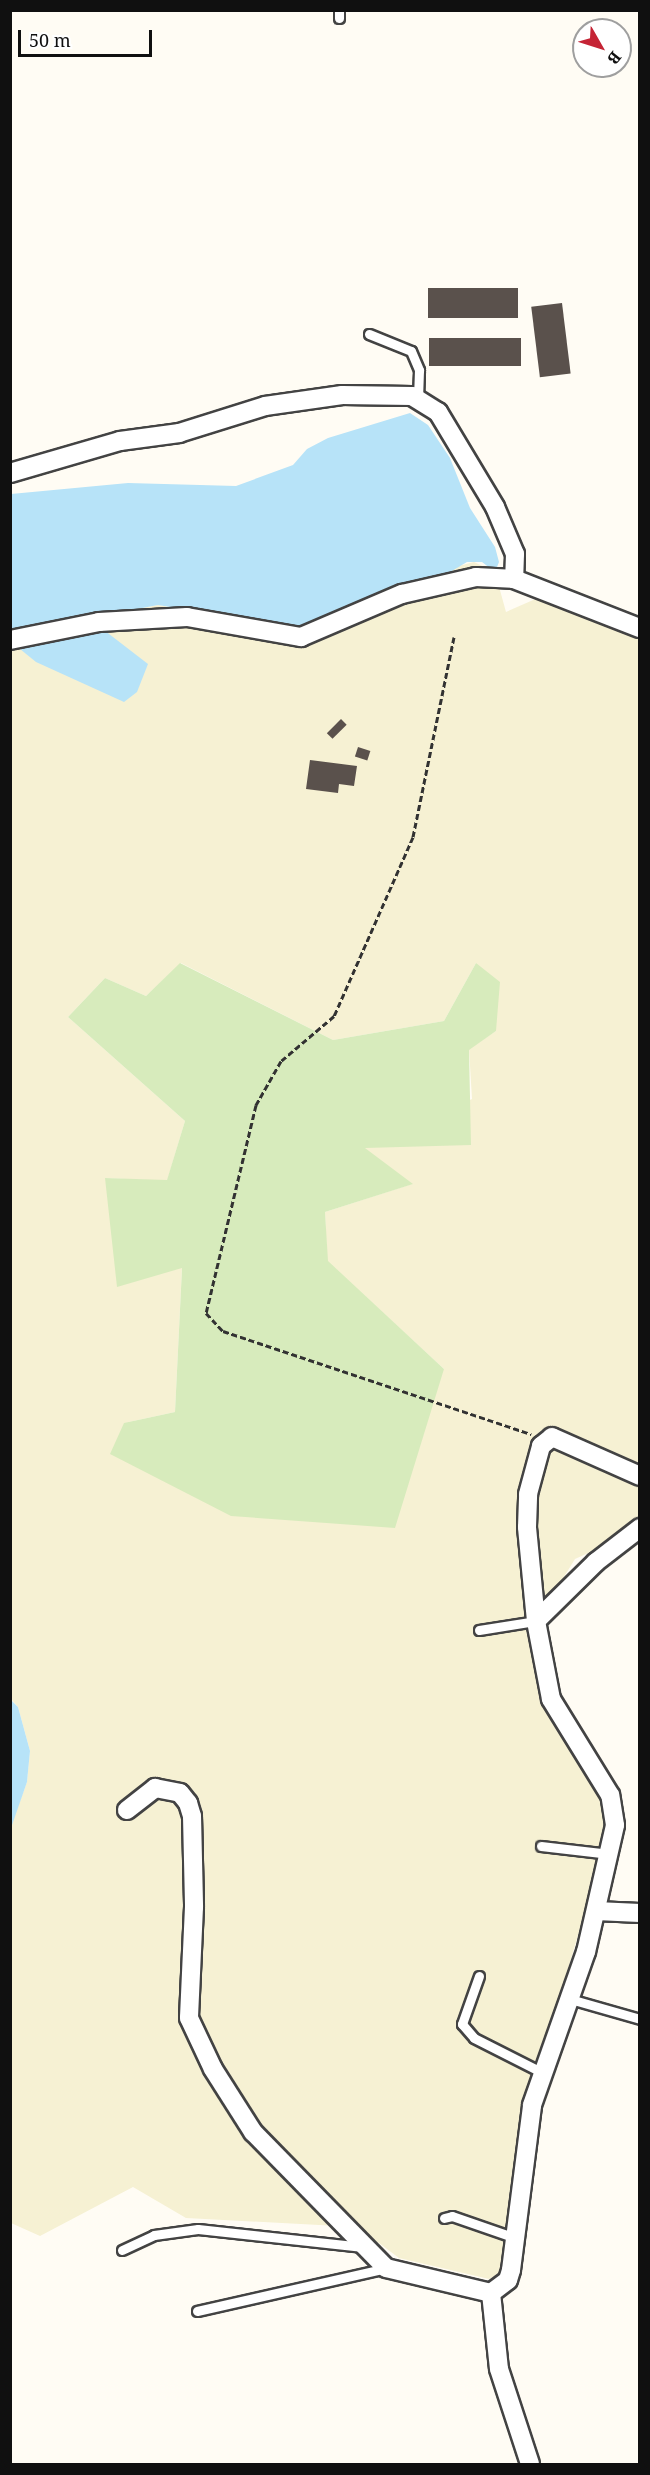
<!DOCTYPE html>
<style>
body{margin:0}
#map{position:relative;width:650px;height:2475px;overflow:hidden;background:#fffcf4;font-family:"Noto Serif",serif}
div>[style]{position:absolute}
.farmland>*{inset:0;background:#f6f1d3}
.green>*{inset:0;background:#d7ebbc}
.water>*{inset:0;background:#b7e3f8}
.building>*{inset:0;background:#5a514c;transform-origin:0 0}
.path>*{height:3px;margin-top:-1.5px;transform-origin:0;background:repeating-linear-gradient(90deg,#323232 0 6px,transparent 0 9px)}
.roads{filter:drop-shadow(2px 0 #434343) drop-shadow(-2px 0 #434343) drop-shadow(0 2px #434343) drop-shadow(0 -2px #434343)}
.service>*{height:9px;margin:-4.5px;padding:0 4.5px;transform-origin:4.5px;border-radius:4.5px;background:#fff}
.minor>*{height:18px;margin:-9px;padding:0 9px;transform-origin:9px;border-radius:9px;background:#fff}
span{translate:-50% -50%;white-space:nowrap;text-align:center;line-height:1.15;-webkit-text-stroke:6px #fff;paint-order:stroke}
.frame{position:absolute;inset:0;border:12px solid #101010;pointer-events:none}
.north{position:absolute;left:572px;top:18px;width:60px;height:60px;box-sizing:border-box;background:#fff;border:2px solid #9f9f9f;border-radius:50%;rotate:129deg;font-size:16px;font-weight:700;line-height:24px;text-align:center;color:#101010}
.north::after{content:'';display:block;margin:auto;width:21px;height:27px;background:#c52435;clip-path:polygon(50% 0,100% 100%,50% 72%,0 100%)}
.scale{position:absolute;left:18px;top:30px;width:134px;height:27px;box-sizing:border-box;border:3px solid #101010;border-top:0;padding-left:8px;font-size:18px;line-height:21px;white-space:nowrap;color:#101010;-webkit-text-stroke:4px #fff;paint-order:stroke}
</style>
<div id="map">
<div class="farmland">
<div style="clip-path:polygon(evenodd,474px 562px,495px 572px,506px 612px,540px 597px,639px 637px,639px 1521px,621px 1538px,575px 1559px,531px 1630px,556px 1712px,604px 1790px,607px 1838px,539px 2066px,502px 2272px,489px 2279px,399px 2258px,379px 2243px,338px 2226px,186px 2218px,133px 2187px,40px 2236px,11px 2223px,10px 1828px,27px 1782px,30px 1751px,18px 1707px,11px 1699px,11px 633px,158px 605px,215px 614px,435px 581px,451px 568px,474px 562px,181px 963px,333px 1040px,444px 1021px,476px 963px,496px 1031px,469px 1049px,472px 1099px,364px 1148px,412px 1184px,325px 1212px,327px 1261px,444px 1369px,124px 1423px,175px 1412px,182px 1267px,105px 1178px,167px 1181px,185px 1121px,68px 1017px,105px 978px,146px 996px,181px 963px)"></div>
</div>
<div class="green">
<div style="clip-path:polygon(180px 963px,333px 1040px,444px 1021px,476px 963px,500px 982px,496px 1031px,469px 1050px,471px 1145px,365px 1148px,413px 1184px,325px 1212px,328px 1261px,444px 1369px,395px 1528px,231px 1516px,110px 1454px,124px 1423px,175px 1412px,182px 1268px,117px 1287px,105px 1178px,167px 1180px,185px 1121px,68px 1017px,105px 978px,146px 996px)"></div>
</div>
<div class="water">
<div style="clip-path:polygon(410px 413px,428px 425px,450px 458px,470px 508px,495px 547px,499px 562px,495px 572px,482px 562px,467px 562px,435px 581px,312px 630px,158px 605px,11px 633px,11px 494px,128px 483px,236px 486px,293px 465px,307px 449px,328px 438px)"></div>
<div style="clip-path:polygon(100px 627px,148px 664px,137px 692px,124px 702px,36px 662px,20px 649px)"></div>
<div style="clip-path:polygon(10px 1699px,18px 1707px,30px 1751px,27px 1782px,11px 1828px)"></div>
</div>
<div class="building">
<div style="left:518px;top:288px;width:30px;height:90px;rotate:90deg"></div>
<div style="left:562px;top:303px;width:71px;height:31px;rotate:83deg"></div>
<div style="left:521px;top:338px;width:28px;height:92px;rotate:90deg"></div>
<div style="left:341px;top:719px;width:8px;height:20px;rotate:45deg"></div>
<div style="left:358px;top:747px;width:13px;height:10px;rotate:18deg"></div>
<div style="clip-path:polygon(310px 760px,357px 766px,354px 786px,339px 784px,338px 793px,306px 789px)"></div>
</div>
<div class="path">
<div style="left:454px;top:637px;width:204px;rotate:101.6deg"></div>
<div style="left:413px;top:837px;width:196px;rotate:113.8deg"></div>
<div style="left:334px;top:1016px;width:70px;rotate:139.7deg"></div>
<div style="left:281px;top:1061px;width:51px;rotate:119.6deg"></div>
<div style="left:256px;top:1105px;width:214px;rotate:103.5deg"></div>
<div style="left:206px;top:1313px;width:25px;rotate:47deg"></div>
<div style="left:223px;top:1331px;width:325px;rotate:18.5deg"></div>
</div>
<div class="roads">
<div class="service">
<div style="left:339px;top:18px;width:8px;rotate:-90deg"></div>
<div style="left:369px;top:334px;width:45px;rotate:22deg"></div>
<div style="left:411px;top:351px;width:21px;rotate:67deg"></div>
<div style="left:419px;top:370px;width:28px;rotate:92deg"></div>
<div style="left:479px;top:1630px;width:58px;rotate:-9deg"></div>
<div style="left:541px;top:1846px;width:69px;rotate:6.6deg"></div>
<div style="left:479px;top:1976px;width:51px;rotate:109.5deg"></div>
<div style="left:462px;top:2024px;width:18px;rotate:49deg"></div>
<div style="left:474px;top:2038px;width:77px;rotate:26.9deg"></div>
<div style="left:570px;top:1999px;width:73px;rotate:15.9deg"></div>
<div style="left:444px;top:2218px;width:8px;rotate:-14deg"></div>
<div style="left:452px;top:2216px;width:65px;rotate:19deg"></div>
<div style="left:122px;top:2250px;width:35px;rotate:-25deg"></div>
<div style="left:154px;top:2235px;width:44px;rotate:-7.8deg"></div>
<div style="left:198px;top:2229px;width:166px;rotate:6.2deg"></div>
<div style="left:197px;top:2311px;width:194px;rotate:-12.8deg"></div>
</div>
<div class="minor">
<div style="left:10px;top:473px;width:115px;rotate:-16.2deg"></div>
<div style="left:120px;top:441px;width:60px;rotate:-7.7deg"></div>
<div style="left:179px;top:433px;width:90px;rotate:-17.4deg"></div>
<div style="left:265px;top:406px;width:78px;rotate:-8.1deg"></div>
<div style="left:342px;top:395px;width:70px;rotate:0.8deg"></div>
<div style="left:412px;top:396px;width:31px;rotate:32deg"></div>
<div style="left:438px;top:412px;width:111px;rotate:59deg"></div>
<div style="left:495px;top:507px;width:51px;rotate:66.9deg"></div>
<div style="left:515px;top:554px;width:25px;rotate:92deg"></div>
<div style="left:10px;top:640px;width:91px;rotate:-11.4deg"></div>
<div style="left:99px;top:622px;width:88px;rotate:-3.3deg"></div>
<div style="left:187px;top:617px;width:116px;rotate:10deg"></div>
<div style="left:301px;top:637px;width:110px;rotate:-23.1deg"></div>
<div style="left:402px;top:594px;width:76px;rotate:-12.9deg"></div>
<div style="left:476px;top:577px;width:38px;rotate:3deg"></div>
<div style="left:514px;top:579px;width:135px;rotate:21.3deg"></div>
<div style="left:536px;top:1621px;width:94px;rotate:-95.5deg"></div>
<div style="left:527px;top:1527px;width:33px;rotate:-88deg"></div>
<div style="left:528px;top:1494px;width:50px;rotate:-74.8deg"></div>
<div style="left:541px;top:1446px;width:14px;rotate:-39deg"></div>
<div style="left:552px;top:1437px;width:96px;rotate:23.9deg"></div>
<div style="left:127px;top:1810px;width:36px;rotate:-38deg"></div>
<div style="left:155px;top:1788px;width:25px;rotate:11deg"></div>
<div style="left:180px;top:1793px;width:13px;rotate:51deg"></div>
<div style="left:188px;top:1803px;width:14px;rotate:73deg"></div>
<div style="left:192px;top:1816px;width:91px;rotate:88.7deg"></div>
<div style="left:194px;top:1907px;width:111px;rotate:92.6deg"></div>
<div style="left:189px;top:2018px;width:56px;rotate:64.8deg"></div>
<div style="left:213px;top:2069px;width:75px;rotate:57.6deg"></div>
<div style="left:253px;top:2132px;width:190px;rotate:45.6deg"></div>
<div style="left:386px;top:2268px;width:108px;rotate:13.4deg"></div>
<div style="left:491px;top:2293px;width:21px;rotate:-37deg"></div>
<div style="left:508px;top:2280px;width:10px;rotate:-73deg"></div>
<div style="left:511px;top:2270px;width:166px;rotate:-82.7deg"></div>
<div style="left:532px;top:2105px;width:162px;rotate:-70.6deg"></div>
<div style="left:586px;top:1952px;width:130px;rotate:-77.1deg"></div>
<div style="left:615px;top:1825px;width:30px;rotate:-99deg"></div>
<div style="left:610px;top:1795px;width:113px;rotate:-121.6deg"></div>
<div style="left:551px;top:1699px;width:79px;rotate:-100.9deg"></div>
<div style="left:536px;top:1621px;width:84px;rotate:-44.5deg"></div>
<div style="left:596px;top:1562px;width:56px;rotate:-37.7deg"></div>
<div style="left:596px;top:1911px;width:44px;rotate:2.6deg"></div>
<div style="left:491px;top:2293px;width:76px;rotate:84deg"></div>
<div style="left:499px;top:2369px;width:100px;rotate:71.9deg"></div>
</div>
</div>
<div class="frame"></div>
<div class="north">B</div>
<div class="scale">50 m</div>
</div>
